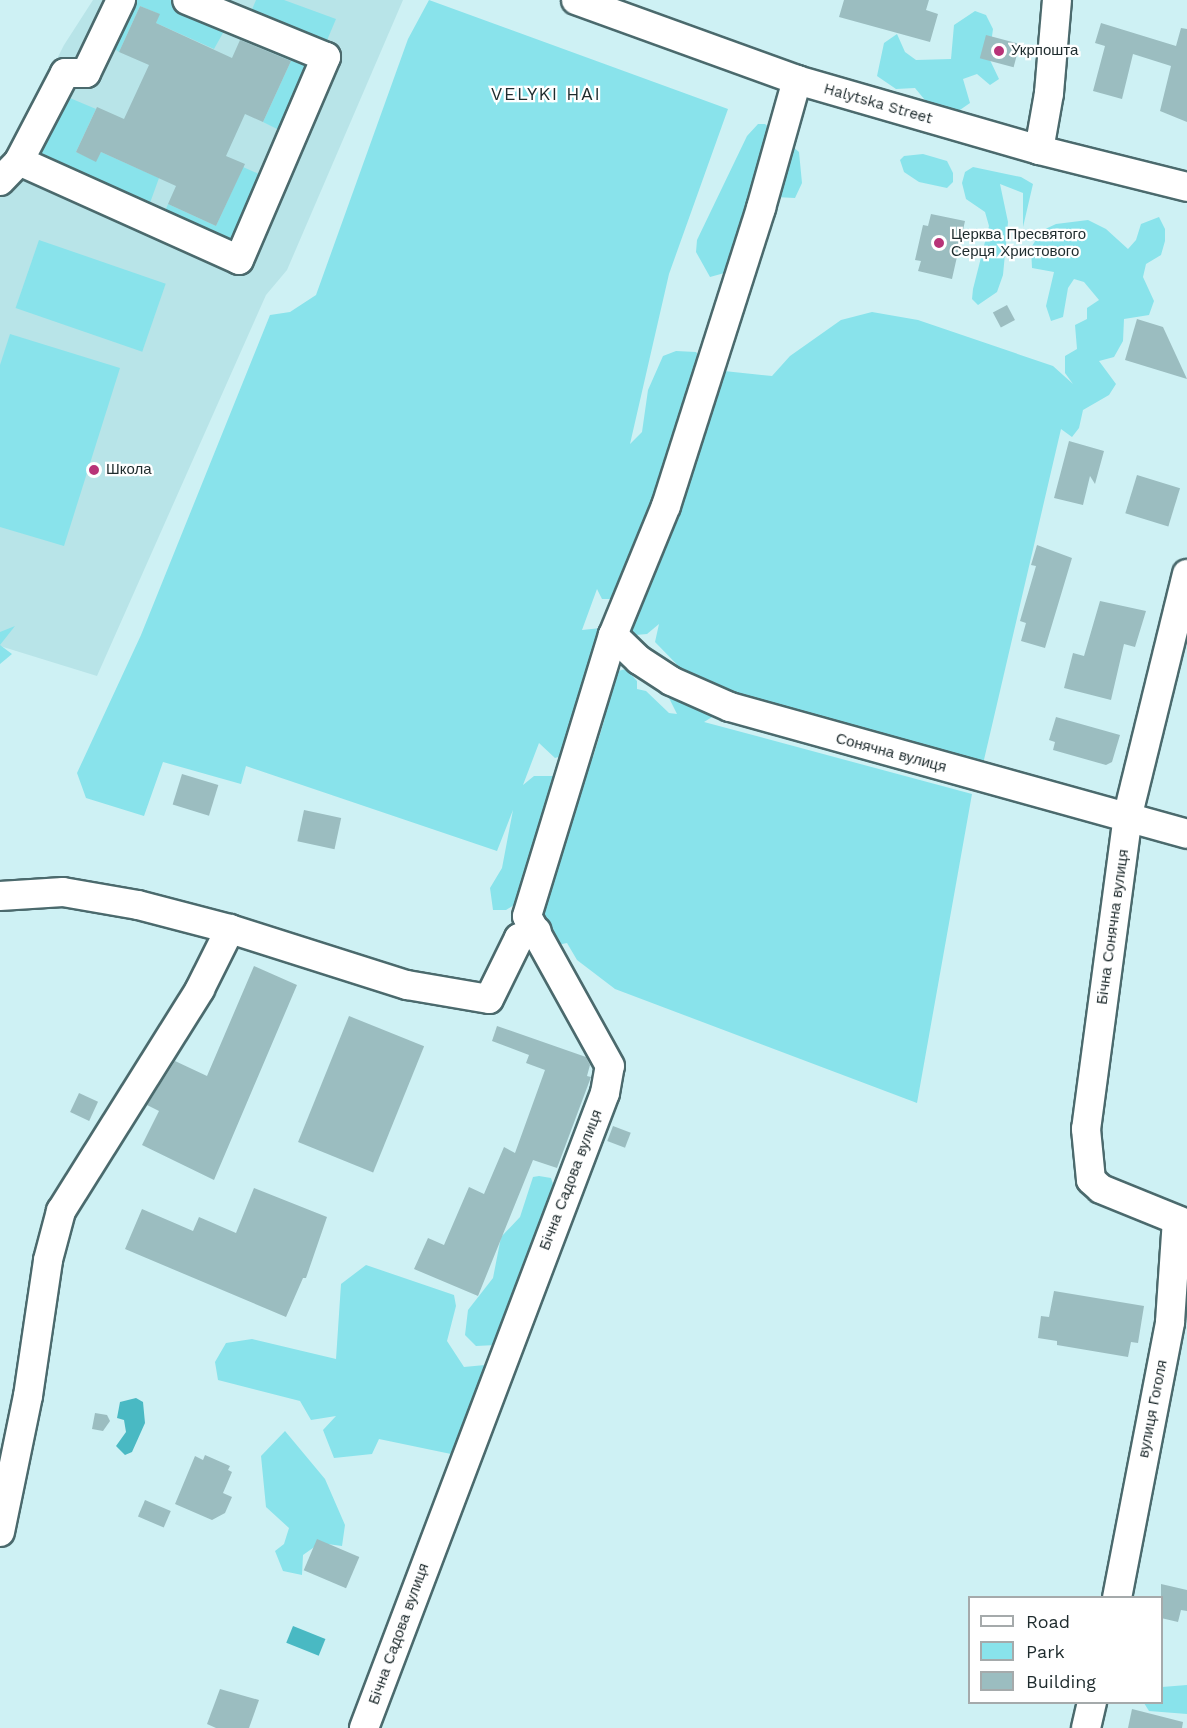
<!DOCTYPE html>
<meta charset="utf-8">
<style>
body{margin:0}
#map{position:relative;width:1187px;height:1728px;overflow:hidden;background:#cef1f4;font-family:"Work Sans",sans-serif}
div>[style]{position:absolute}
.built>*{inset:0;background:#b8e4e8}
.green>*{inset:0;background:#89e3eb;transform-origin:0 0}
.water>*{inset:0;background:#49b9c3;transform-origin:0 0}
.building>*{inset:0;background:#9bbdc0;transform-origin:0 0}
.roads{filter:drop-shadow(2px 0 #4b6a6d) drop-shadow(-2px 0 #4b6a6d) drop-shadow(0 2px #4b6a6d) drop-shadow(0 -2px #4b6a6d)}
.minor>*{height:28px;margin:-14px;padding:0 14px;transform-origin:14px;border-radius:14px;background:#fff}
.dots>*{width:16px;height:16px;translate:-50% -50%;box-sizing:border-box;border:3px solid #fff;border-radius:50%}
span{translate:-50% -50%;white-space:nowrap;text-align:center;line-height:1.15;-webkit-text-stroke:4.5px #fff;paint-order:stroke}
.poi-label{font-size:15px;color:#1e2b2d}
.left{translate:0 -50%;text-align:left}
.street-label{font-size:15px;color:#1e2b2d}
.quarter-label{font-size:18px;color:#1e2b2d;letter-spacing:1.5px}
.legend{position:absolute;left:968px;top:1596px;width:195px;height:108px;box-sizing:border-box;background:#fff;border:2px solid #a5aaab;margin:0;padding:8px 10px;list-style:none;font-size:18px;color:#1e2b2d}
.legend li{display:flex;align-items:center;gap:12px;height:30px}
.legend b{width:30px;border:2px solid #a5aaab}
</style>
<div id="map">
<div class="built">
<div style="clip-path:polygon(93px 0,403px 0,287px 270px,266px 295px,97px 676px,0 646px,0 171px,64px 45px)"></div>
</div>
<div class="green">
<div style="clip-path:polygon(127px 0,170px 0,228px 24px,214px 49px,156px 23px,159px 14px,140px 6px,119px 52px,111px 46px)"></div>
<div style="clip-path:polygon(256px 0,284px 0,336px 19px,323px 50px,248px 19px)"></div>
<div style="clip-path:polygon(429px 0,728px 109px,669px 274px,630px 444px,642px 432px,648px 390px,663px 356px,676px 351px,696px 352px,702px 360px,721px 361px,721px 381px,724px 371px,772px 376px,790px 356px,841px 320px,872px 312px,918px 320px,1053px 366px,1073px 384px,1065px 373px,1065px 356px,1077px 349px,1075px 325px,1087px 319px,1087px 308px,1099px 300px,1084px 282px,1074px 279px,1068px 288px,1063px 317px,1051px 321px,1046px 306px,1054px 272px,1032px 268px,1031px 248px,1041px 231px,1056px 224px,1088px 220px,1106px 229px,1128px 249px,1136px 240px,1141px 224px,1159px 217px,1165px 229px,1165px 241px,1161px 255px,1146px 264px,1143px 277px,1154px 301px,1149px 315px,1124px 319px,1123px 341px,1114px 357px,1099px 361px,1116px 384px,1109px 395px,1083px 410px,1079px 428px,1072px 437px,1061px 429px,983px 764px,695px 683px,655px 642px,659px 624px,647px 634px,624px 636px,612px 599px,602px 599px,597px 589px,582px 630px,601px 628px,579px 751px,555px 758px,539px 743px,523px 785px,534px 776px,556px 776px,524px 899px,506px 910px,493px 910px,490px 888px,502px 868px,513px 810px,497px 851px,246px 766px,241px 784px,163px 762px,144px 816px,86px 798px,77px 773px,141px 635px,270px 315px,290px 312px,316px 295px,408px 39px)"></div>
<div style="clip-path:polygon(975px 11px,986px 15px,993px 29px,989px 58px,999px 79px,990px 85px,977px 74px,963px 79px,970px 103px,957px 112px,934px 111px,915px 88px,896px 89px,877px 76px,884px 43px,897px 34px,905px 52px,916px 60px,951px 59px,954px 25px)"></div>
<div style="clip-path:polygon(244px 30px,319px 60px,287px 134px,263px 122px,291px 61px,241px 38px)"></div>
<div style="clip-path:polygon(58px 93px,96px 109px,76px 152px,96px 161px,101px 152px,159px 178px,146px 214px,35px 164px)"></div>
<div style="clip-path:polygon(758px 124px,765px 124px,799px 152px,802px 183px,795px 198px,775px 197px,728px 272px,710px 277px,696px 252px,697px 240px,747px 136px)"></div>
<div style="clip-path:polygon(923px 154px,947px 161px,953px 173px,953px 182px,947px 188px,919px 182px,904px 172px,900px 160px,904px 156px)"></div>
<div style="clip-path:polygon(243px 167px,268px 178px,237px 249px,161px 221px,168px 204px,216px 226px)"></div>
<div style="clip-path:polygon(973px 167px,1021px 177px,1033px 184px,1023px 227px,1023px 193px,1000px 184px,1008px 222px,1003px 275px,997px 292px,978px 305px,972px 299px,973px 289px,989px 226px,985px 212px,966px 199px,962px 183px,965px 172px)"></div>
<div style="left:39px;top:240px;width:134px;height:72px;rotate:19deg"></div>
<div style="clip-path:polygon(10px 334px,120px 368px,64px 546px,0 527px,0 365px)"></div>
<div style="clip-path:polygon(15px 626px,0 645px,12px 654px,0 664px,0 632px)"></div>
<div style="clip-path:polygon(626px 669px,637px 681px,637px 689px,646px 691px,669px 713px,677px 714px,668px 696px,672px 689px,717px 714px,704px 722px,972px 794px,917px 1103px,615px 989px,577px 960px,567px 943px,552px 946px,543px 921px,541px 884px,585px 756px,593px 757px,605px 718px,597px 705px,606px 674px)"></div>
<div style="clip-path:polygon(539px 1176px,551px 1178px,554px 1187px,519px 1273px,508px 1333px,496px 1345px,476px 1346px,465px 1335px,468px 1310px,493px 1278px,501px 1237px,520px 1217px,533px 1177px)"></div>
<div style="clip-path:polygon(366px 1265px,454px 1295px,456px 1306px,447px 1341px,464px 1367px,485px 1365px,451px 1454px,379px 1439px,372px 1454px,334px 1458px,323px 1430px,336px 1416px,311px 1420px,300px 1401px,218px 1380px,215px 1362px,226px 1343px,252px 1339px,336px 1359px,341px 1284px)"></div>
<div style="clip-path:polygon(285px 1431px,325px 1479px,345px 1525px,342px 1546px,320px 1543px,303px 1555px,302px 1575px,283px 1571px,275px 1551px,284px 1544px,289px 1528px,266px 1507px,261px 1456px)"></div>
<div style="clip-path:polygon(1187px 1685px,1187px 1714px,1149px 1711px,1144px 1703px,1162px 1702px,1162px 1687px)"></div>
</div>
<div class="water">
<div style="clip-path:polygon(136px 1398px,143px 1402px,145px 1423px,132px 1452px,125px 1455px,116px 1446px,126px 1432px,124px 1420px,117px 1418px,120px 1402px)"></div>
<div style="left:293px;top:1626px;width:35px;height:18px;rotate:22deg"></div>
</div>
<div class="building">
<div style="clip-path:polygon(844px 0,929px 0,926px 10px,938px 14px,930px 42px,839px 17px)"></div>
<div style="clip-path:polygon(140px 6px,160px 14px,156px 23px,232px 58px,240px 40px,291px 61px,263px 122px,245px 114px,226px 156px,245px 164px,216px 226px,168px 204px,176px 186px,101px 152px,96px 162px,76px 152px,97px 107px,124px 119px,149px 65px,119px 52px)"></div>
<div style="clip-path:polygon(1101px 23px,1176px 46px,1181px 28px,1187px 29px,1187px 122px,1160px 111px,1171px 66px,1133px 54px,1122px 99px,1093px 91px,1105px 46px,1095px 43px)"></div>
<div style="left:986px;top:35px;width:35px;height:24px;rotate:15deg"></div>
<div style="clip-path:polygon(931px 214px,965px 221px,952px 279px,918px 271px,921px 261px,915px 260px,923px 225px,928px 226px)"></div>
<div style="left:1007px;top:305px;width:17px;height:16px;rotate:62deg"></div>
<div style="clip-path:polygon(1137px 319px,1163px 327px,1187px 379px,1125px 360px)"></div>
<div style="clip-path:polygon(1069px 441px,1104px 451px,1095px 484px,1090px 476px,1083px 505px,1054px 498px)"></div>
<div style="left:1137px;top:475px;width:45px;height:40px;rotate:17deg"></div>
<div style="clip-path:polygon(1037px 545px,1072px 558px,1045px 648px,1021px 641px,1026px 623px,1020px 621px,1036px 566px,1031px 565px)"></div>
<div style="clip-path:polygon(1100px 601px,1146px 611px,1135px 647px,1124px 644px,1111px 700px,1064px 688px,1073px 653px,1084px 656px)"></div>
<div style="clip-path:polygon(1056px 717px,1120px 735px,1112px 762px,1106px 765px,1053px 750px,1055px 742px,1049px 740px)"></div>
<div style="left:182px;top:774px;width:38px;height:32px;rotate:17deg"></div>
<div style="left:304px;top:810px;width:38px;height:32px;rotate:12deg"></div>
<div style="clip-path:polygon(254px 966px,297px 985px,214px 1180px,142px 1145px,159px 1111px,147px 1105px,175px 1061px,207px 1076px)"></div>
<div style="left:349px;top:1016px;width:81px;height:136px;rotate:22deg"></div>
<div style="clip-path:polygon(497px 1026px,586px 1057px,590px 1065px,587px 1076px,591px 1077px,557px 1168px,533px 1160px,478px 1296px,414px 1269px,428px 1238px,444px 1245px,469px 1187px,484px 1194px,504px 1147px,515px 1153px,545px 1070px,526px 1063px,529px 1055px,492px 1041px)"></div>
<div style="left:79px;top:1093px;width:21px;height:21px;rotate:25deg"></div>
<div style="left:613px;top:1126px;width:19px;height:16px;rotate:21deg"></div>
<div style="clip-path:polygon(254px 1188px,327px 1217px,306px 1278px,303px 1278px,286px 1317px,125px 1249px,142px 1209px,193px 1231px,199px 1217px,236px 1233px)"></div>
<div style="clip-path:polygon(1054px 1291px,1144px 1306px,1138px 1343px,1131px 1342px,1128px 1357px,1057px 1345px,1057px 1341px,1038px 1338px,1041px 1316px,1049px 1317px)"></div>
<div style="clip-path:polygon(95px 1413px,107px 1415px,110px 1421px,103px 1431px,92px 1429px)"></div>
<div style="clip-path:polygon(205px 1455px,230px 1466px,228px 1470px,232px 1472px,223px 1493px,232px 1497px,225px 1513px,212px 1520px,175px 1504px,195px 1456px,203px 1460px)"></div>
<div style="left:145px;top:1500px;width:28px;height:18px;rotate:23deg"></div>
<div style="left:317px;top:1539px;width:46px;height:34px;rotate:23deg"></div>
<div style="clip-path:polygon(1161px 1584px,1187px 1590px,1187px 1611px,1181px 1610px,1178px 1622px,1161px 1618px)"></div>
<div style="clip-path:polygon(220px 1689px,259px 1700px,249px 1728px,216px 1728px,207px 1724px)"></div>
<div style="clip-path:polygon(1132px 1709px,1183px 1722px,1182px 1728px,1128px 1728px)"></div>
</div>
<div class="roads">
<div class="minor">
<div style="left:121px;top:0;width:81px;rotate:115.6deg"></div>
<div style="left:86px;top:73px;width:21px;rotate:180deg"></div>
<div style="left:65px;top:73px;width:99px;rotate:117.6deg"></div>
<div style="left:19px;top:161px;width:241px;rotate:24.2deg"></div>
<div style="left:239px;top:260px;width:221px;rotate:-66.8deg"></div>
<div style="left:326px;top:57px;width:150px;rotate:-157.7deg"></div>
<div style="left:576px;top:0;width:235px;rotate:19.9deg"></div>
<div style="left:797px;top:80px;width:252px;rotate:16.1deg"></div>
<div style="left:1039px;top:150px;width:153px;rotate:14deg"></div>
<div style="left:1039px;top:150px;width:58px;rotate:-80deg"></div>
<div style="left:1049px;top:93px;width:93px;rotate:-85.1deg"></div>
<div style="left:0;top:181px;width:28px;rotate:-46deg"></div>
<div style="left:1187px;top:574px;width:248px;rotate:103.8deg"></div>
<div style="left:1128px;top:815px;width:317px;rotate:97.6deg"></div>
<div style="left:1086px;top:1129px;width:51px;rotate:84.4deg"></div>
<div style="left:1091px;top:1180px;width:13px;rotate:42deg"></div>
<div style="left:1101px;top:1189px;width:93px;rotate:22.1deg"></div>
<div style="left:613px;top:635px;width:36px;rotate:44deg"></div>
<div style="left:639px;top:660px;width:38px;rotate:33deg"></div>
<div style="left:671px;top:681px;width:64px;rotate:23.8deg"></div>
<div style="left:730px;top:707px;width:474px;rotate:15.5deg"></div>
<div style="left:0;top:896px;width:63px;rotate:-3.6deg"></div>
<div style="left:63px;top:892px;width:76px;rotate:9.8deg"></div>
<div style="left:138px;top:905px;width:95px;rotate:14.6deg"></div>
<div style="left:230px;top:929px;width:186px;rotate:17.6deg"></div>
<div style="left:407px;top:985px;width:83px;rotate:9.7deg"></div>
<div style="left:489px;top:999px;width:68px;rotate:-63.8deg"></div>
<div style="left:519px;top:938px;width:19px;rotate:-21deg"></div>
<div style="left:0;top:1532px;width:139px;rotate:-78.4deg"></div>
<div style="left:28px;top:1396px;width:137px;rotate:-81.6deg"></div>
<div style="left:48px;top:1260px;width:51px;rotate:-75.1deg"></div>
<div style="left:61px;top:1211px;width:262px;rotate:-57.9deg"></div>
<div style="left:200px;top:989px;width:67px;rotate:-63.4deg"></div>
<div style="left:1117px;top:1598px;width:281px;rotate:-79.1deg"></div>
<div style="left:1170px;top:1322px;width:102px;rotate:-86.1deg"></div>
<div style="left:364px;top:1728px;width:679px;rotate:-69.22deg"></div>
<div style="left:605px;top:1093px;width:27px;rotate:-80deg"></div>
<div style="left:610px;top:1066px;width:171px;rotate:-119deg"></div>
<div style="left:527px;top:916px;width:294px;rotate:-73deg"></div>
<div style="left:613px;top:635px;width:139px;rotate:-67.7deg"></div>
<div style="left:666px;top:506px;width:313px;rotate:-72.3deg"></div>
<div style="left:761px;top:208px;width:133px;rotate:-74.3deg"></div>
<div style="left:1086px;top:1728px;width:27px;rotate:-77deg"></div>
</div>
</div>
<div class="dots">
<div style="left:999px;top:51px;background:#b83378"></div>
<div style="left:939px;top:243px;background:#b83378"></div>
<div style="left:94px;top:470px;background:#b83378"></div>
</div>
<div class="poi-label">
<span class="left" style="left:1011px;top:51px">Укрпошта</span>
<span class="left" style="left:951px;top:243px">Церква Пресвятого<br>Серця Христового</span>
<span class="left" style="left:106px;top:470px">Школа</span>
</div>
<div class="street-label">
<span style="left:878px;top:104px;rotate:16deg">Halytska Street</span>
<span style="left:891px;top:753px;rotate:15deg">Сонячна вулиця</span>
<span style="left:1113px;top:927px;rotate:-82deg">Бічна Сонячна вулиця</span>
<span style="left:571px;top:1180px;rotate:-69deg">Бічна Садова вулиця</span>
<span style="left:1153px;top:1409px;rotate:-79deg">вулиця Гоголя</span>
<span style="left:399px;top:1634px;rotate:-70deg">Бічна Садова вулиця</span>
</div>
<div class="quarter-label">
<span style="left:546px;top:94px">VELYKI HAI</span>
</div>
<ul class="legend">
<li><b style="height:8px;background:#fff"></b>Road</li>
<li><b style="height:16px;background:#89e3eb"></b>Park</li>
<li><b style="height:16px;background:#9bbdc0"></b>Building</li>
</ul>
</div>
